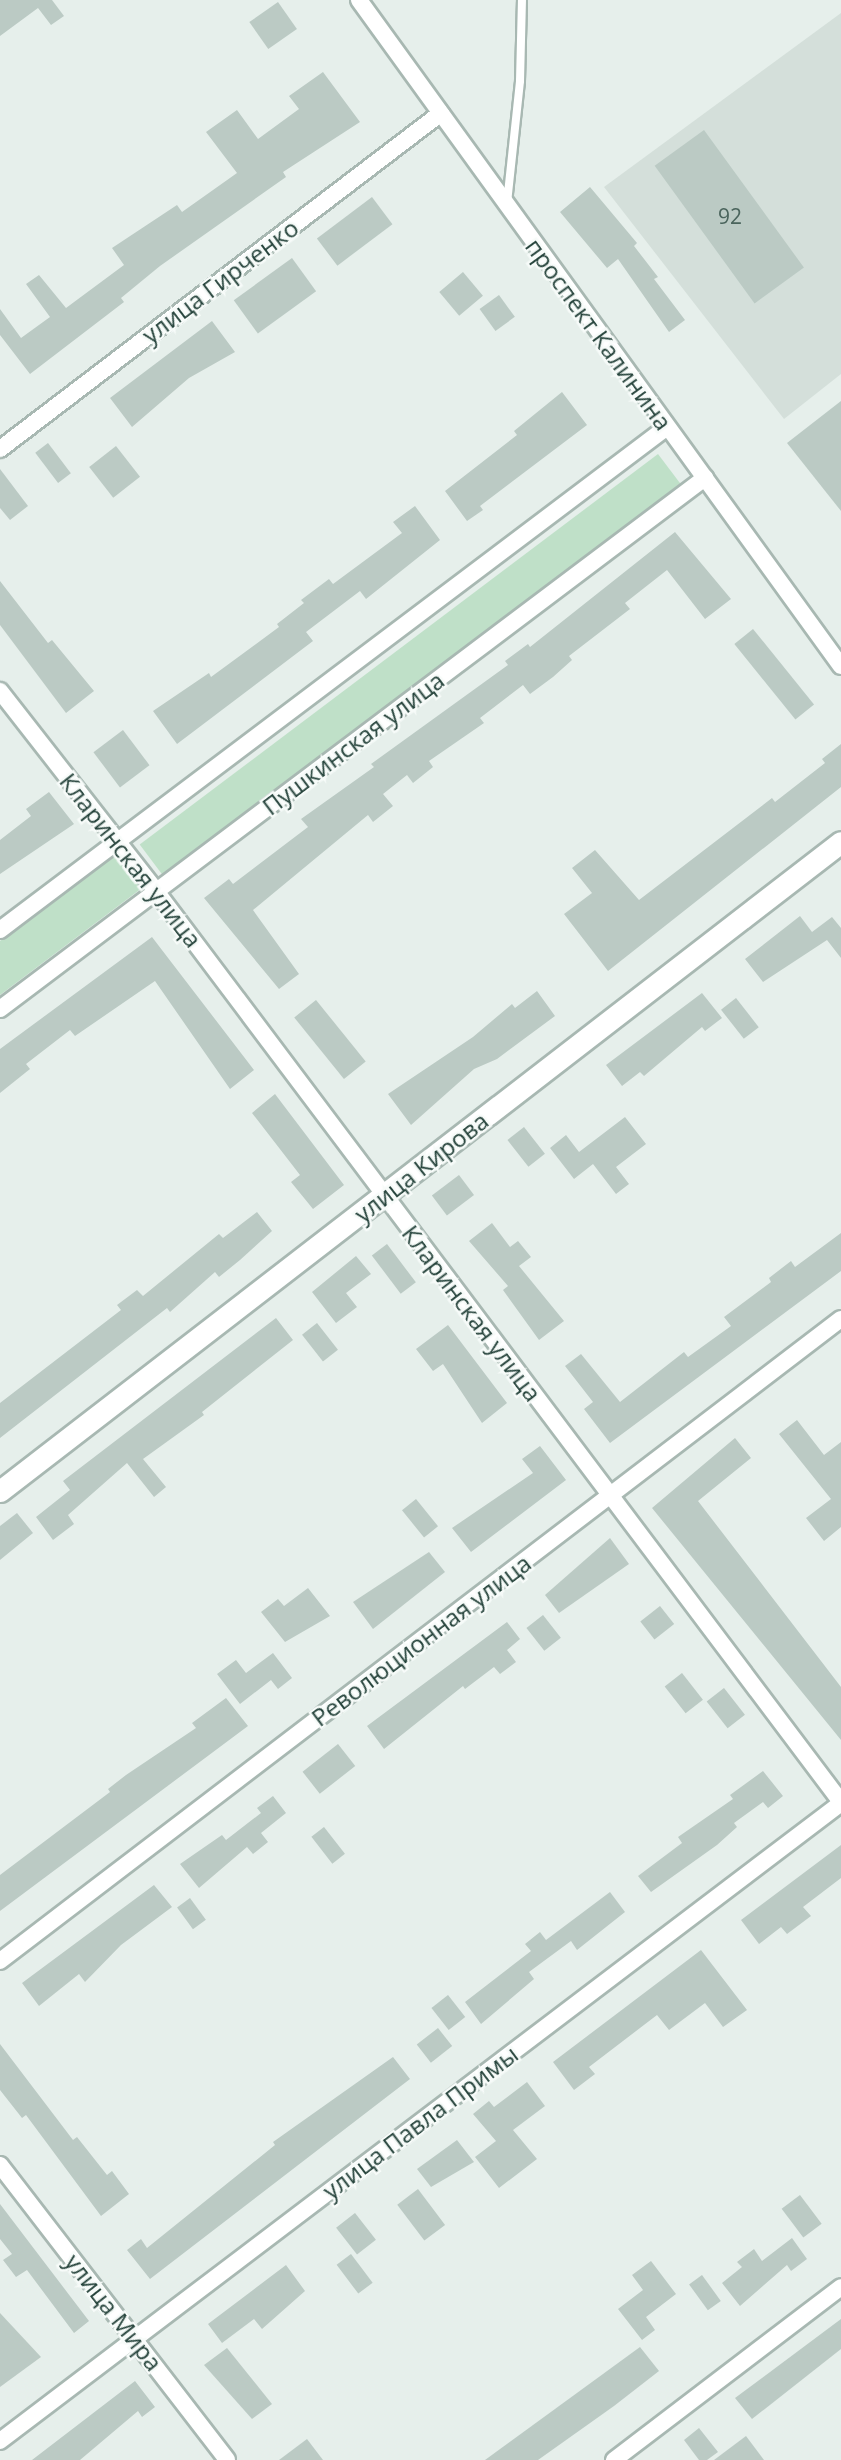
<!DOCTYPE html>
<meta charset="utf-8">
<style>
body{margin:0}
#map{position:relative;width:841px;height:2460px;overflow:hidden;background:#e6efeb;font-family:"Open Sans",sans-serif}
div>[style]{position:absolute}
.built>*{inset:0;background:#d4dfda}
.green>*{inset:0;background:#bfe0c8;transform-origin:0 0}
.building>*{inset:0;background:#bbcac4;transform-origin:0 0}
.roads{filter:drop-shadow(2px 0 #a8b8b2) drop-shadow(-2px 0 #a8b8b2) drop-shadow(0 2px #a8b8b2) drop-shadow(0 -2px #a8b8b2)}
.lane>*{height:8px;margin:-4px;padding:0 4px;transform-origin:4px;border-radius:4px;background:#fff}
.street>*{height:16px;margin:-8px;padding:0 8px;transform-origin:8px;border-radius:8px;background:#fff}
.secondary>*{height:21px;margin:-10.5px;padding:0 10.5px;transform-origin:10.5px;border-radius:10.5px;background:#fff}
span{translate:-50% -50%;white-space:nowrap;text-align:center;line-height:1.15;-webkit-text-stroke:5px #f7fbf9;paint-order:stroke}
.number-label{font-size:21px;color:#4a645c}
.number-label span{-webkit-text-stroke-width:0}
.street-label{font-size:24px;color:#24423a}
</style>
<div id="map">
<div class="built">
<div style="clip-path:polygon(841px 13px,841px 374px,784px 419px,604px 187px)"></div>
</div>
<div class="green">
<div style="left:658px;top:454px;width:38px;height:649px;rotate:53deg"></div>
<div style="clip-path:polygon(114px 855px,142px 888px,0 995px,0 941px)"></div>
</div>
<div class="building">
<div style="clip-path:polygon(0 0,52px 0,64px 16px,51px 25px,38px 8px,0 36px)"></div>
<div style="left:278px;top:2px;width:33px;height:35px;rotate:55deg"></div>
<div style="clip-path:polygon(323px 72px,360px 122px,283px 172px,286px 177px,160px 266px,121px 298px,124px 302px,30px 374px,0 335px,0 309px,21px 338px,50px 317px,26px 284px,39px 275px,66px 308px,124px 265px,112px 248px,177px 205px,182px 212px,237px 173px,206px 132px,237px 110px,258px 139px,299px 109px,289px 96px)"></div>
<div style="left:704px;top:130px;width:170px;height:61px;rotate:54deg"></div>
<div style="clip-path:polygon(590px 187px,637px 243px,634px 246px,658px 277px,654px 279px,685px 320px,669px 332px,618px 259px,607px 268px,560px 212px)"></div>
<div style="left:372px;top:197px;width:34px;height:69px;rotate:53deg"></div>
<div style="left:292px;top:258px;width:41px;height:72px;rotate:54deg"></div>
<div style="left:463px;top:272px;width:31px;height:31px;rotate:50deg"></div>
<div style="left:499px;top:295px;width:27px;height:24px;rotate:54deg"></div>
<div style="clip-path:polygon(212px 321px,235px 352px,189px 378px,132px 427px,110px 398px)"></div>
<div style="clip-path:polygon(562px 392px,587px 425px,480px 506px,483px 510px,467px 521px,445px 491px,517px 435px,514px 431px)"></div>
<div style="clip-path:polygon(841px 401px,841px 511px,787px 443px)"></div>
<div style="left:48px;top:443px;width:38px;height:16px;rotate:53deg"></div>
<div style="left:116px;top:446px;width:39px;height:34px;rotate:52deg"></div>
<div style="clip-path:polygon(0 469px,28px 506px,10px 520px,0 508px)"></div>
<div style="clip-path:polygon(415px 506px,440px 540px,366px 599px,360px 591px,306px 632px,313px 641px,177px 744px,153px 711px,209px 673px,211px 677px,279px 627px,277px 624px,304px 603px,301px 600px,329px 579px,333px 584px,402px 533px,393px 522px)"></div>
<div style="clip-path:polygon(675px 532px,731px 599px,705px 619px,667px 570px,625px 603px,630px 609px,569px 656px,572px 660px,553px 677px,530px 694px,523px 685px,480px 718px,484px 723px,429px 761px,433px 767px,413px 783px,407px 775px,383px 794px,393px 806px,373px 822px,368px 815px,253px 910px,299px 974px,279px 989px,204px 898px,229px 879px,233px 884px,308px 827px,301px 819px,374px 767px,371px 764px,508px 665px,505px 661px,528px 644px,530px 647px)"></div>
<div style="clip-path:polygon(0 581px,48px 643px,52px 640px,94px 691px,66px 713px,0 625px)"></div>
<div style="left:753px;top:629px;width:97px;height:24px;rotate:51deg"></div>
<div style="left:123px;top:730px;width:44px;height:37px;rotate:53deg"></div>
<div style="clip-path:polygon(841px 744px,841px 787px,608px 971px,564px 914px,592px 893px,572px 868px,595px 850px,639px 900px,772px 798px,775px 802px,825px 763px,822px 759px)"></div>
<div style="clip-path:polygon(49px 792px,74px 824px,0 874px,0 840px,31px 816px,26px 809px)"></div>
<div style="clip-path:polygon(800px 916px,812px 932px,832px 917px,841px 928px,841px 958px,827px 940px,763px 982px,745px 959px)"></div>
<div style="clip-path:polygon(152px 937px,254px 1070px,230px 1089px,155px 981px,75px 1036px,70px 1030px,26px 1064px,30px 1069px,0 1093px,0 1049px)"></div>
<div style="clip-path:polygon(537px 991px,555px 1016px,497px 1059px,474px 1069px,411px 1125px,388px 1094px,473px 1037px,512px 1004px,515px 1008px)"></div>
<div style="clip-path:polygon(702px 993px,722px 1018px,705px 1031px,702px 1027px,644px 1076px,640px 1072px,622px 1086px,606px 1065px)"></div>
<div style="left:736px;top:998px;width:37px;height:19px;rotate:52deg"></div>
<div style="left:316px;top:1000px;width:79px;height:28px;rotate:51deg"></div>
<div style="clip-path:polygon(275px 1094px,344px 1185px,313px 1209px,291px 1182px,300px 1175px,252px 1113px)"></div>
<div style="clip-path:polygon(625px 1117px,646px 1144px,616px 1167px,629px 1184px,616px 1194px,593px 1164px,574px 1179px,550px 1148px,566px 1135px,579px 1152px)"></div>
<div style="left:524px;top:1127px;width:34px;height:21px;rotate:52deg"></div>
<div style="left:459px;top:1175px;width:25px;height:34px;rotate:53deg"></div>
<div style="clip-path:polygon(257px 1212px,272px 1231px,240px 1260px,219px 1277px,215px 1272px,170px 1312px,167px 1308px,0 1438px,0 1403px,121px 1310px,117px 1305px,137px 1290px,143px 1296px,219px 1234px,223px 1238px)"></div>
<div style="clip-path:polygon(492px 1223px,510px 1247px,518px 1241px,531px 1257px,519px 1266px,564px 1321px,539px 1340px,503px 1290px,508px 1286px,469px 1241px)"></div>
<div style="clip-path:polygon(841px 1233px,841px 1271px,610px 1443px,584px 1409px,593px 1402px,565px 1366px,581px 1354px,620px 1402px,684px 1352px,688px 1357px,731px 1326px,724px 1317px,771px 1282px,769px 1278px,791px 1261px,795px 1267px)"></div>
<div style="left:387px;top:1244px;width:48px;height:19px;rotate:53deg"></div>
<div style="clip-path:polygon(356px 1256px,371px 1274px,346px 1293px,357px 1307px,336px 1323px,312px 1292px)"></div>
<div style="clip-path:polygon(276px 1318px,293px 1340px,202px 1412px,204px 1415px,143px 1459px,166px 1487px,154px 1497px,127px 1463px,68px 1515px,74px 1524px,53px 1540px,36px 1517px,70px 1490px,63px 1481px)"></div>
<div style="left:317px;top:1323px;width:34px;height:19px;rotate:52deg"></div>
<div style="clip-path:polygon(448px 1325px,507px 1403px,482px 1423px,443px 1364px,433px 1371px,416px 1349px)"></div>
<div style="clip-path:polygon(797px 1420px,824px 1455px,841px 1442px,841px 1527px,824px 1541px,806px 1518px,831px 1499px,779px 1434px)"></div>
<div style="clip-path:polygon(735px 1438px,751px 1458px,698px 1501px,841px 1687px,841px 1740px,652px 1508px)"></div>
<div style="clip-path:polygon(540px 1446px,566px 1480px,471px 1552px,452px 1528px,533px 1473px,522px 1459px)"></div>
<div style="left:416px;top:1499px;width:35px;height:18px;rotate:51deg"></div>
<div style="clip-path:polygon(17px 1513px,33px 1533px,0 1560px,0 1526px)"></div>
<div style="clip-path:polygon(610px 1538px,629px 1564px,559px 1613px,545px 1595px)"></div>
<div style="clip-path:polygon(429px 1552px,445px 1572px,373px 1629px,353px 1602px)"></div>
<div style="clip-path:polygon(308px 1588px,330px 1616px,285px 1642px,261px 1612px,278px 1599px,284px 1606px)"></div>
<div style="left:660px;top:1606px;width:23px;height:25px;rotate:52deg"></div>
<div style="left:543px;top:1615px;width:29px;height:21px;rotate:52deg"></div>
<div style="clip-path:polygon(507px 1622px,520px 1639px,507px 1650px,516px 1662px,500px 1674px,494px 1667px,465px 1689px,463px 1686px,384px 1749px,367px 1726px)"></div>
<div style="clip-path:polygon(273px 1653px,292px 1678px,278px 1689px,271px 1680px,240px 1704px,217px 1674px,236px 1660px,246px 1673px)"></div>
<div style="left:682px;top:1673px;width:34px;height:22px;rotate:52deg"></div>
<div style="left:724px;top:1688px;width:34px;height:22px;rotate:52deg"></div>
<div style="clip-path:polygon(226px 1698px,248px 1726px,0 1911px,0 1875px,110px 1792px,108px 1789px,126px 1775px,196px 1728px,192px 1723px)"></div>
<div style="left:338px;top:1744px;width:28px;height:45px;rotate:52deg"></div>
<div style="clip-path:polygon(763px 1771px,783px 1796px,768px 1808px,763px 1802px,734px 1823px,737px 1827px,717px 1845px,651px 1892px,638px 1876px,682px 1843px,678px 1837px,733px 1799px,730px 1795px)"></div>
<div style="clip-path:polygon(273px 1796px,286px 1813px,261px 1833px,268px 1842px,253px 1854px,247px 1847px,199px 1888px,180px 1864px,222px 1835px,226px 1840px,261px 1813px,257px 1808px)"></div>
<div style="left:324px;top:1827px;width:34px;height:16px;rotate:52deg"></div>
<div style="clip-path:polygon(841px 1845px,841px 1878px,803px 1907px,811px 1916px,787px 1934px,781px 1927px,759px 1944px,741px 1920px)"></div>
<div style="clip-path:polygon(154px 1885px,172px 1907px,121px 1945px,85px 1982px,79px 1974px,39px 2006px,22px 1983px)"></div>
<div style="clip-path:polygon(610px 1892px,625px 1912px,577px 1950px,571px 1941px,529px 1972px,534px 1979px,481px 2024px,465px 2002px,531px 1951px,525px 1944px,540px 1932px,546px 1940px)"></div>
<div style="left:190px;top:1898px;width:27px;height:16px;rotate:54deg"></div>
<div style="clip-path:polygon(701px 1950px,747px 2010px,723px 2027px,705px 2003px,669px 2030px,657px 2015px,589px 2067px,595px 2074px,574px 2090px,553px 2062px)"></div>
<div style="left:448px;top:1995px;width:28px;height:21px;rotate:52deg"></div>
<div style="left:438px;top:2028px;width:23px;height:27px;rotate:52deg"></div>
<div style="clip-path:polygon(0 2044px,73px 2140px,77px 2137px,107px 2175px,112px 2171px,129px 2194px,101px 2216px,26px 2115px,22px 2118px,0 2090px)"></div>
<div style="clip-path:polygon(393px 2057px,410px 2079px,150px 2279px,127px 2250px,141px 2239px,147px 2248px,275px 2145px,273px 2142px)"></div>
<div style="clip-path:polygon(527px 2082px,545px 2106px,513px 2130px,537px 2159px,499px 2188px,475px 2157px,496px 2141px,473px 2114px,489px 2101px,494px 2107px)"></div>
<div style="clip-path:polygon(457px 2140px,474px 2162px,431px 2187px,417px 2169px)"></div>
<div style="left:418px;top:2189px;width:45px;height:26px;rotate:53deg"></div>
<div style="left:800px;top:2195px;width:36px;height:23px;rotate:53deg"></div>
<div style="clip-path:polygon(0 2204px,89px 2321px,74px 2333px,27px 2270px,16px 2277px,3px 2260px,12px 2254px,0 2239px)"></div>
<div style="left:355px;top:2213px;width:34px;height:24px;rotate:52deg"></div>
<div style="clip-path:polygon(792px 2238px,807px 2259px,791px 2271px,787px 2265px,740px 2306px,722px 2283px,742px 2267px,737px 2262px,754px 2249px,762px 2261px)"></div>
<div style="left:351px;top:2254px;width:36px;height:18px;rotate:53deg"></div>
<div style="clip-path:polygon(651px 2261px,676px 2294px,646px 2317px,655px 2330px,642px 2340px,618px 2309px,643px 2290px,632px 2275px)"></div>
<div style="clip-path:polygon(286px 2265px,305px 2291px,262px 2329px,254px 2319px,222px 2343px,208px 2324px)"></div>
<div style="left:702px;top:2275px;width:32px;height:16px;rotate:54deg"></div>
<div style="clip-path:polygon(0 2313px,41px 2357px,0 2387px)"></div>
<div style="clip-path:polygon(841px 2319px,841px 2349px,752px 2419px,735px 2398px)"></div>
<div style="clip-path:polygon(640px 2347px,659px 2371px,614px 2406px,538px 2460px,485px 2460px)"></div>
<div style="clip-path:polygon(227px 2348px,272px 2404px,252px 2419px,204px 2365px)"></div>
<div style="clip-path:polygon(135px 2381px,155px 2407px,142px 2417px,138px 2411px,80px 2460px,32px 2460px)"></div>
<div style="clip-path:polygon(699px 2428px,718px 2452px,707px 2460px,699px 2460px,684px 2440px)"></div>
<div style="clip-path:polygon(746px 2436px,764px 2460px,714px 2460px)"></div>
<div style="clip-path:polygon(307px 2439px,323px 2460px,279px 2460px)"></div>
</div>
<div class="roads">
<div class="lane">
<div style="left:507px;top:203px;width:123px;rotate:-83.9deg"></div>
<div style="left:520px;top:81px;width:81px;rotate:-88.6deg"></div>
</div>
<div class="street">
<div style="left:359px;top:0;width:822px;rotate:54.11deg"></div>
<div style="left:0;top:449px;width:554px;rotate:-37.3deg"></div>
<div style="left:0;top:691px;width:254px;rotate:52deg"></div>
<div style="left:156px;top:891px;width:1140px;rotate:53.06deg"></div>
<div style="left:0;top:930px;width:835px;rotate:-37.02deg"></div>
<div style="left:0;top:1009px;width:883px;rotate:-36.99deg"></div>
<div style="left:0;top:1961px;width:1058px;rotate:-37.36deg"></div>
<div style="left:0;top:2165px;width:372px;rotate:52.4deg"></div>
<div style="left:0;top:2441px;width:1056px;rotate:-37.18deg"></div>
<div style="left:614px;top:2460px;width:285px;rotate:-37.3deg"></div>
</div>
<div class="secondary">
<div style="left:0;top:1491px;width:1062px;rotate:-37.66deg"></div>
</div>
</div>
<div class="number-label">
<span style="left:730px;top:216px">92</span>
</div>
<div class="street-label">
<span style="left:220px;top:281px;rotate:-37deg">улица Гирченко</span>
<span style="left:599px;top:334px;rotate:54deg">проспект Калинина</span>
<span style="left:353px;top:743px;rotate:-37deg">Пушкинская улица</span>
<span style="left:131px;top:860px;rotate:52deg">Кларинская улица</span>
<span style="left:421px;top:1167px;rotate:-38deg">улица Кирова</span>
<span style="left:472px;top:1313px;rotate:53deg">Кларинская улица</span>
<span style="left:421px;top:1640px;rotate:-37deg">Революционная улица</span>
<span style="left:420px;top:2122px;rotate:-37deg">улица Павла Примы</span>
<span style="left:114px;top:2312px;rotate:52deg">улица Мира</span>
</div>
</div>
